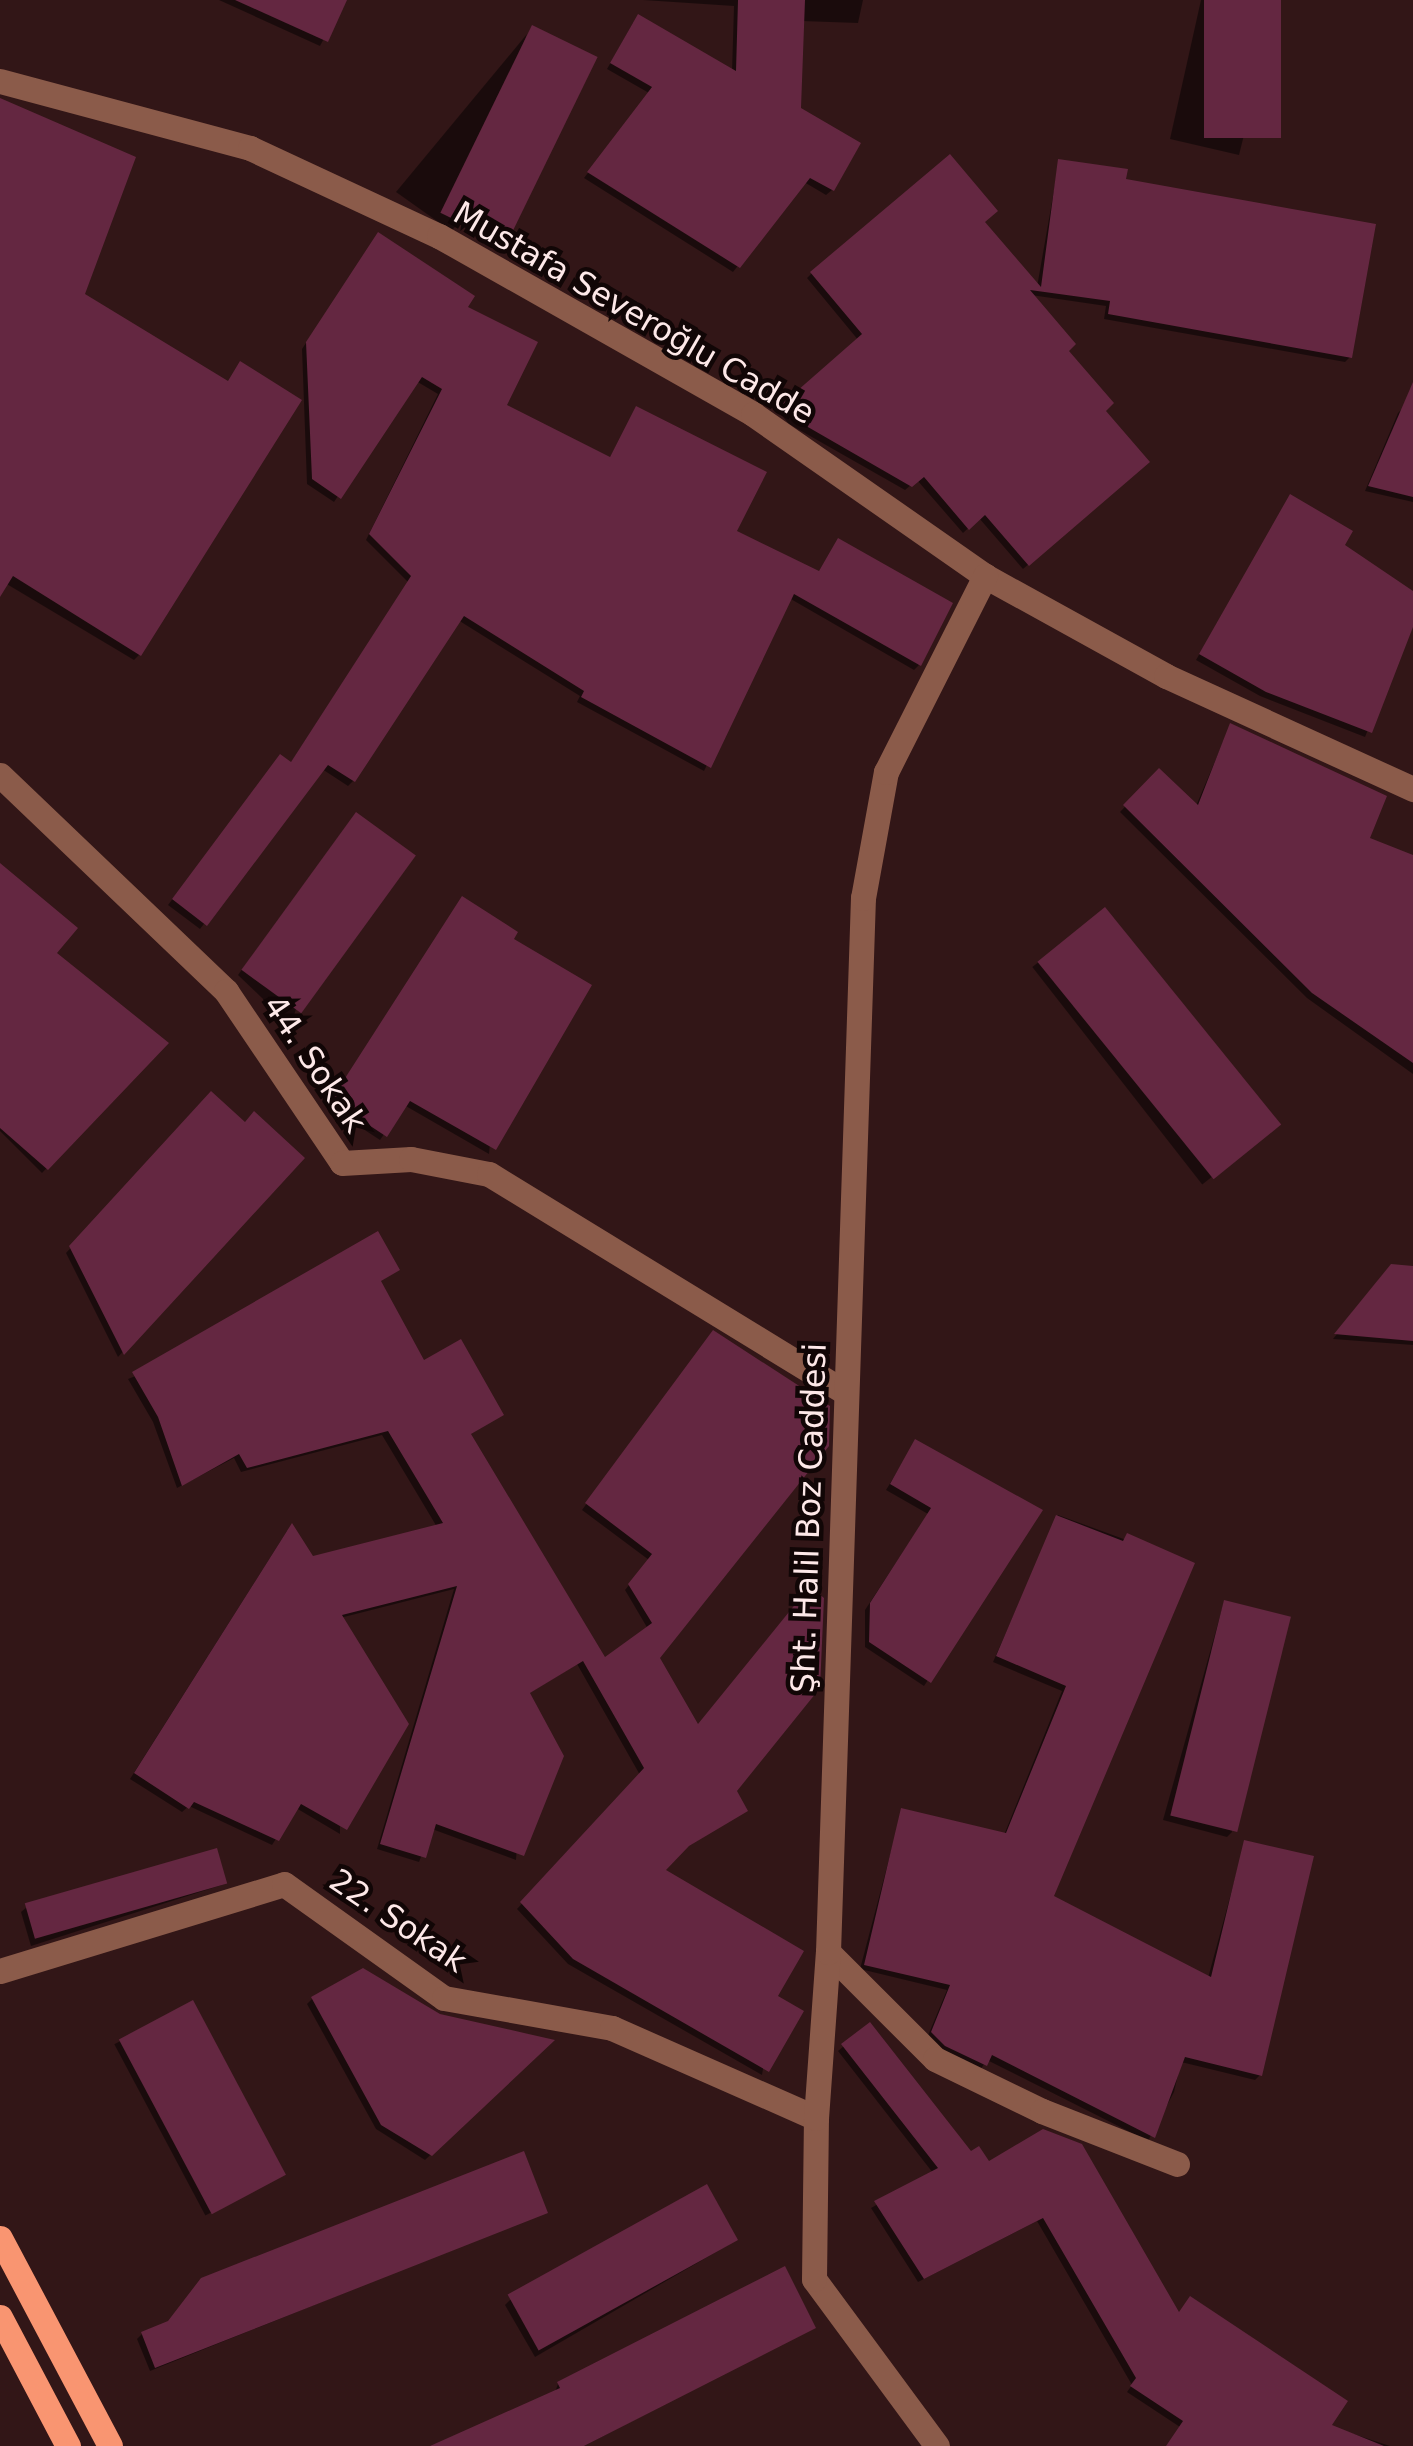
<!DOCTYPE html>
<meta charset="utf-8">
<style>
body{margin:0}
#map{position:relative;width:1413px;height:2446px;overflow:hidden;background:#321617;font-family:"DejaVu Sans",sans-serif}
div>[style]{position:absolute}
.shadow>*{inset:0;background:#0007;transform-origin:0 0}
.building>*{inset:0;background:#642741;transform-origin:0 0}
.minor>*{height:25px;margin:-12.5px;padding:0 12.5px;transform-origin:12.5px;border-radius:12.5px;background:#8b5b4a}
.major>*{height:25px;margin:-12.5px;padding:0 12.5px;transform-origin:12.5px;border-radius:12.5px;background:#f99571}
span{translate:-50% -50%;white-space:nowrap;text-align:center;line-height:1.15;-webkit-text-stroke:9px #110606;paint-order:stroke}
.street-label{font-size:32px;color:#fde8e8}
</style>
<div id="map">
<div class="shadow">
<div style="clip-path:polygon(219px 0,344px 0,320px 46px)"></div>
<div style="clip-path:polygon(643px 0,863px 0,858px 23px,801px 21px,799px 110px,858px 144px,832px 190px,826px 195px,804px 182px,733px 272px,584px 178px,649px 93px,607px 69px,633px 23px,732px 72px,734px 6px)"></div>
<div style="clip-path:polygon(1201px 0,1278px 0,1239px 155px,1170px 139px)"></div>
<div style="clip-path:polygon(527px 34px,456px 226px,451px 231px,396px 192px)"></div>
<div style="clip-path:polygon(0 100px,82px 295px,139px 655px,134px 660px,0 580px)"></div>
<div style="clip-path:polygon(1059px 162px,1123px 181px,1350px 357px,1345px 362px,1104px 319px,1106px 306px,1031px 295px,1103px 411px,1146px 462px,1023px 569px,979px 518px,963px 533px,917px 480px,905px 490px,789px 424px,778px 411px,859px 341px,807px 278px,812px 273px,982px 223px,1037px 287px)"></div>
<div style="clip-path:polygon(374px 240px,465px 308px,504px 406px,609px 459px,636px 409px,734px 532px,818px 573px,838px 541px,919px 665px,914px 670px,789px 598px,704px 771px,577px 702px,580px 696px,458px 620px,353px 781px,348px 786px,322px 769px,200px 929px,168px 905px,276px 762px,290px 764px,408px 582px,366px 540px,438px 394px,416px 381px,334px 502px,307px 484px,302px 349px)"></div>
<div style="clip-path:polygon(1413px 398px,1413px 502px,1365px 491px,1398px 413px)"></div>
<div style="clip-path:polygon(1290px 497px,1342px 545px,1413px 594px,1413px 620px,1365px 737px,1260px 696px,1196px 660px)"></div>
<div style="clip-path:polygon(1230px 726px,1367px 840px,1413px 858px,1413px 1074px,1307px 998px,1120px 812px,1159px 771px,1196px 806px)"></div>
<div style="clip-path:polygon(351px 820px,293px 1019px,289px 1024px,238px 975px)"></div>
<div style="clip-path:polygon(0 865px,54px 953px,165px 1044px,42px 1173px,0 1131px)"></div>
<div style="clip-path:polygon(458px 904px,510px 940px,489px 1154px,404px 1105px,380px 1140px,328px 1106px)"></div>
<div style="left:1104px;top:911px;width:276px;height:91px;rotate:52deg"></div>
<div style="clip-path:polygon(212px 1094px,245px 1125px,301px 1158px,118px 1357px,66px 1253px)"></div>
<div style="clip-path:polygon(1413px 1268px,1413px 1345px,1333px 1339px,1386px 1272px)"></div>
<div style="clip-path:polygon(397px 1270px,379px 1282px,423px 1364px,501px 1415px,469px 1435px,604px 1661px,648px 1629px,625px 1590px,649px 1560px,582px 1510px,708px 1338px,657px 1658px,745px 1811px,682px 1850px,662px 1871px,775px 1997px,762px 2075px,568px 1964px,517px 1909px,640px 1775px,577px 1664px,528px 1694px,516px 1860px,432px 1829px,419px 1862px,377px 1849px,454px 1589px,340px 1618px,340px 1834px,296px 1808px,272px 1845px,189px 1806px,182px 1812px,130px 1779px,287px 1531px,312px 1559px,437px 1527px,382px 1435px,241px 1472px,234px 1458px,177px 1488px,153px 1422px,128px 1379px)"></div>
<div style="clip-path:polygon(915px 1442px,1040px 1511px,924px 1686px,865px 1647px,865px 1610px,928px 1514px,886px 1490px)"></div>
<div style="clip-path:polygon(1058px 1515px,1192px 1564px,1051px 1898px,1208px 1978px,1245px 1842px,1260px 2075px,1255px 2080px,1181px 2062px,1174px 2092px,1148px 2141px,987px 2060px,980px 2070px,939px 2050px,927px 2038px,947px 1990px,860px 1969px,902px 1810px,1004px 1835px,1062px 1691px,993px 1662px)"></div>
<div style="clip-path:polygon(1224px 1602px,1232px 1832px,1227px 1837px,1163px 1820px)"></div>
<div style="clip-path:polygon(225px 1884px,31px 1946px,21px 1912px,27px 1907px)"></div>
<div style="clip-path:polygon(312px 1999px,439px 2016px,550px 2042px,425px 2160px,376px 2129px,307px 2004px)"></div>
<div style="left:192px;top:2003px;width:194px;height:88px;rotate:62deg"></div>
<div style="clip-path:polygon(869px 2025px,970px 2154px,1329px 2426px,1390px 2446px,1167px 2446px,1180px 2427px,1127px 2392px,1132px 2385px,1037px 2221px,918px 2282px,871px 2208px,933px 2173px,838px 2051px)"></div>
<div style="clip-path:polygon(706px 2188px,730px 2244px,535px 2357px,505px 2305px,510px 2300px)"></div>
<div style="clip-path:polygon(545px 2212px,150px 2371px,137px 2339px,142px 2334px)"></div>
<div style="clip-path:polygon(813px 2327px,584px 2446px,436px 2446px,555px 2392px,558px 2384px)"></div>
</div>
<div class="building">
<div style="clip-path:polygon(235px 0,347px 0,328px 42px)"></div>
<div style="clip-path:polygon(738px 0,805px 0,801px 108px,861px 143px,834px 191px,810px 178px,740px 268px,587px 172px,652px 87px,610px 63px,638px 14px,736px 71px)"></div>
<div style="left:1204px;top:0;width:77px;height:138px"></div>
<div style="left:532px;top:25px;width:73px;height:209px;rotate:26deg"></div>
<div style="clip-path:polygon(0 98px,136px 157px,85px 294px,228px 381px,240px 361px,302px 400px,141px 656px,13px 576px,0 597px)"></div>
<div style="clip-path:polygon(950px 154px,998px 211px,985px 222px,1041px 287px,1058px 159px,1128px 169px,1126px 179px,1376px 224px,1352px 358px,1108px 314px,1110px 301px,1030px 290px,1076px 344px,1069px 351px,1114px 403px,1106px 411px,1150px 462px,1029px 566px,985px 515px,969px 530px,924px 477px,912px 487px,794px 419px,781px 405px,862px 334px,810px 272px)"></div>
<div style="clip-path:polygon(378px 232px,475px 296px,468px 307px,538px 342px,507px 405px,610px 457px,636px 406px,767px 472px,737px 531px,819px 571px,838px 538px,953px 603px,921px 666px,794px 594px,711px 768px,581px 697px,584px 691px,464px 616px,355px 782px,328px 765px,207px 926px,172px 899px,280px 754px,291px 762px,411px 576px,369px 534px,442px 389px,422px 377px,341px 499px,312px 479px,306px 342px)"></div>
<div style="clip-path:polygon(1413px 382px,1413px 497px,1368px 486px)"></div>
<div style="clip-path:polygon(1290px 494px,1353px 531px,1345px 545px,1413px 591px,1413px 627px,1372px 733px,1266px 692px,1199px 654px)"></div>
<div style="clip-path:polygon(1230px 723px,1387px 796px,1370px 838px,1413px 855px,1413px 1063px,1312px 993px,1123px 805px,1159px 768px,1198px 805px)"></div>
<div style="left:356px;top:812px;width:74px;height:195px;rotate:36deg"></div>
<div style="clip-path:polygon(0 863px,78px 928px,57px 953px,169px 1043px,48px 1170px,0 1128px)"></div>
<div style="clip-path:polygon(462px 896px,518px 932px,514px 939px,592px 985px,496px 1150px,410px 1101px,387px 1137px,331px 1100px)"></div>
<div style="left:1105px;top:907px;width:280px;height:87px;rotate:51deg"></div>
<div style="clip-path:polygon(211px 1091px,245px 1122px,254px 1111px,305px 1158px,124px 1355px,69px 1246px)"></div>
<div style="clip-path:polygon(378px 1231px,400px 1270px,381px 1281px,424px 1360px,461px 1339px,504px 1415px,471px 1434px,605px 1657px,652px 1623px,628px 1584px,652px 1554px,585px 1503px,713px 1330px,830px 1406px,829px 1446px,660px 1658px,698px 1724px,810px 1586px,824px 1598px,820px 1688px,737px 1791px,748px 1811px,689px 1846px,666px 1870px,804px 1951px,778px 1996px,804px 2011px,769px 2072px,573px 1959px,520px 1902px,644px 1768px,583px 1661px,530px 1693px,564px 1756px,524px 1856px,436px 1824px,426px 1858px,380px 1844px,457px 1586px,342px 1615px,409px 1724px,347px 1830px,301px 1804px,279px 1841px,194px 1802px,189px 1809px,134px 1773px,292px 1523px,313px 1556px,443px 1523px,388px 1431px,247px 1468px,239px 1454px,182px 1486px,158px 1417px,132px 1372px)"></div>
<div style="clip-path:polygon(1391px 1264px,1413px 1266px,1413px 1341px,1334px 1334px)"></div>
<div style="clip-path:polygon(915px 1439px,1043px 1510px,931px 1683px,869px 1642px,870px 1603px,931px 1508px,890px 1484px)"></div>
<div style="clip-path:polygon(1056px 1515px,1123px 1541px,1127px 1533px,1195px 1563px,1054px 1896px,1211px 1977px,1244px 1840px,1314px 1856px,1262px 2076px,1185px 2057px,1155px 2138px,992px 2055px,987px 2066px,945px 2046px,931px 2032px,950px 1985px,864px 1965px,901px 1808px,1006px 1833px,1066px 1686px,996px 1656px)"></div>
<div style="left:1224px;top:1600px;width:69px;height:222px;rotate:14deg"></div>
<div style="left:217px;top:1848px;width:37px;height:200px;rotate:74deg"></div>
<div style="clip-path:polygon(363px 1968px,440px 2014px,555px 2040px,432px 2156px,381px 2125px,311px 1997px)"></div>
<div style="left:193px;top:2000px;width:198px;height:84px;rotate:62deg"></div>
<div style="clip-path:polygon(870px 2022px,971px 2151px,979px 2146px,989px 2161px,1043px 2129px,1082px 2144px,1179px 2312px,1190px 2296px,1348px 2401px,1332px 2425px,1384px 2446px,1166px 2446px,1183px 2421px,1130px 2386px,1136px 2378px,1043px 2218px,924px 2279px,874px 2201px,938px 2168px,841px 2044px)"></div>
<div style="clip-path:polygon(524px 2151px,548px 2213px,155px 2368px,141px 2332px,168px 2321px,201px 2278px)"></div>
<div style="left:707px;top:2184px;width:64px;height:228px;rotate:61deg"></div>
<div style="clip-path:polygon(785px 2266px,816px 2328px,584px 2446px,430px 2446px,560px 2388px,557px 2382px)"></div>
</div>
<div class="minor">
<div style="left:0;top:81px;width:259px;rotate:15deg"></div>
<div style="left:250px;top:148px;width:208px;rotate:25deg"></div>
<div style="left:439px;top:236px;width:361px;rotate:29.5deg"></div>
<div style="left:753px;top:414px;width:283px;rotate:34.9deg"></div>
<div style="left:985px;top:576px;width:207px;rotate:28.9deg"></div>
<div style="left:1166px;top:676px;width:272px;rotate:24.6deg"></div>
<div style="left:0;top:775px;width:313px;rotate:43.7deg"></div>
<div style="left:226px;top:991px;width:207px;rotate:56deg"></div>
<div style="left:342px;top:1163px;width:69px;rotate:-3.3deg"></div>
<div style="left:411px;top:1159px;width:79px;rotate:10.9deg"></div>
<div style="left:489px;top:1174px;width:417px;rotate:31.5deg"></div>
<div style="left:828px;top:1952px;width:151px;rotate:45deg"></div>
<div style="left:935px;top:2059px;width:119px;rotate:25.9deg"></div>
<div style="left:1042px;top:2111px;width:145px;rotate:21.4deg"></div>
<div style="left:0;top:1971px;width:297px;rotate:-17deg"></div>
<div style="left:284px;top:1884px;width:196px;rotate:35.5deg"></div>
<div style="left:444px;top:1998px;width:171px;rotate:10.1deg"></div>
<div style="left:612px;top:2028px;width:223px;rotate:23.8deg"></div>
<div style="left:937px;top:2446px;width:207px;rotate:-126.4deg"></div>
<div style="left:814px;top:2279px;width:161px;rotate:-89.3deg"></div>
<div style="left:816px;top:2118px;width:166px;rotate:-85.9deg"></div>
<div style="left:828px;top:1952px;width:1055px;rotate:-88.1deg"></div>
<div style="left:863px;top:898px;width:128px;rotate:-79.7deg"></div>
<div style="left:886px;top:772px;width:220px;rotate:-63.2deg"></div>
</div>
<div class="major">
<div style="left:0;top:2238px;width:235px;rotate:62.1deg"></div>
<div style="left:0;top:2317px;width:146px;rotate:62.2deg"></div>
</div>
<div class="street-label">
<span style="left:634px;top:313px;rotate:30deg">Mustafa Severoğlu Cadde</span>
<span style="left:315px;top:1064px;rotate:56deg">44. Sokak</span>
<span style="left:809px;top:1518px;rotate:-88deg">Şht. Halil Boz Caddesi</span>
<span style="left:398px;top:1921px;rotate:34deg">22. Sokak</span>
</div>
</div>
